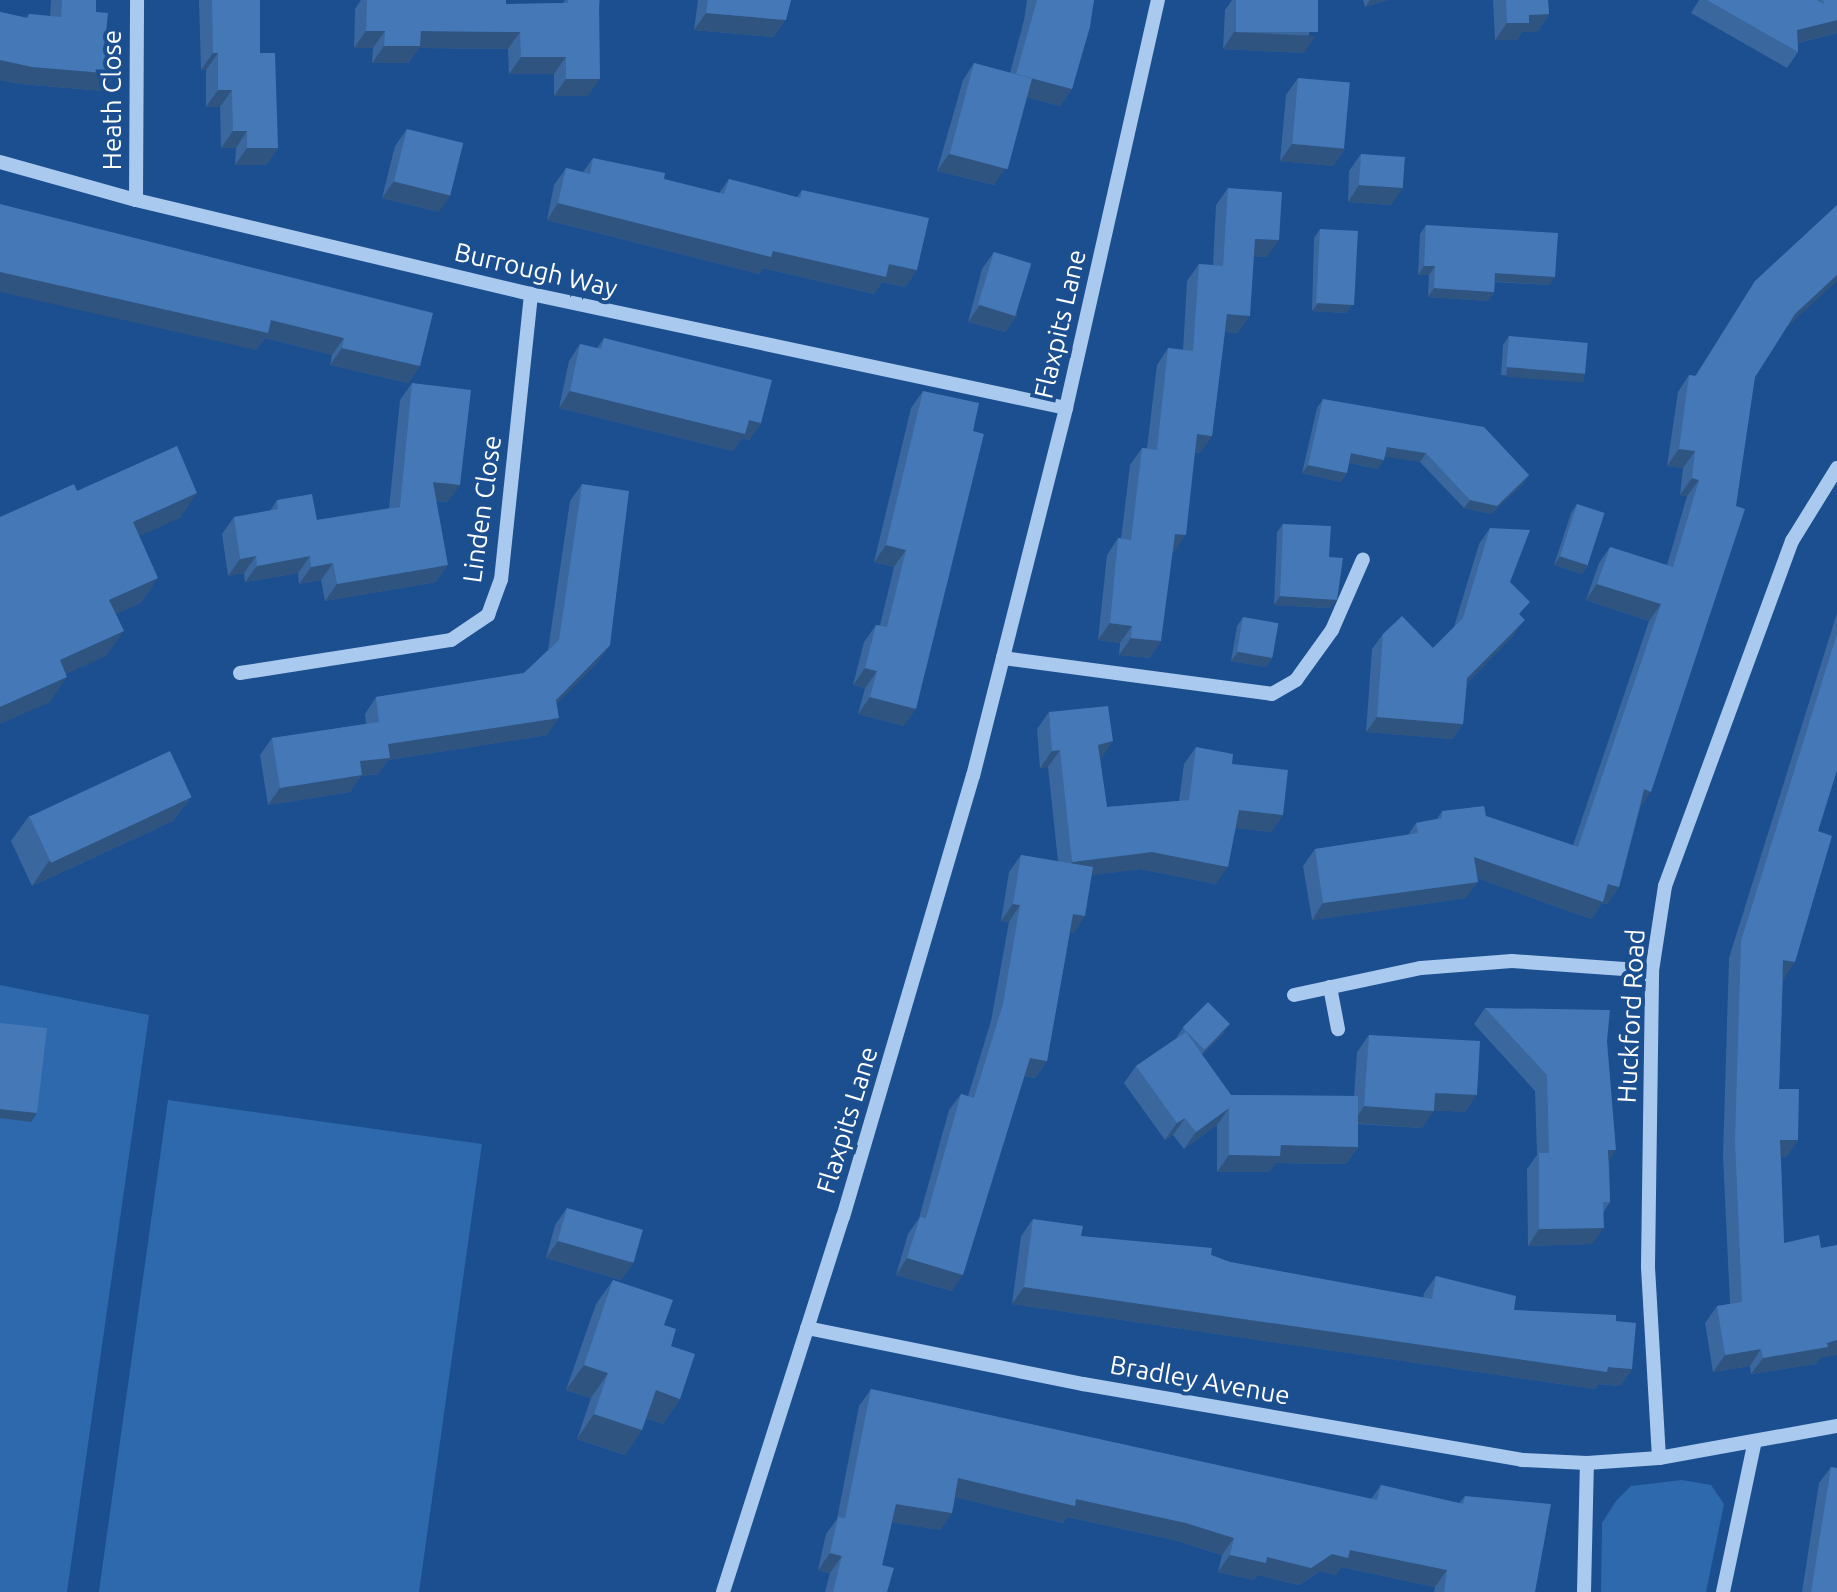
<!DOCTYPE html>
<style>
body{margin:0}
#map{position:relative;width:1837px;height:1592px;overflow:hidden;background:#1b4f8f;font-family:Ubuntu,sans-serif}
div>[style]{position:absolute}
.green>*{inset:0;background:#2e69ad;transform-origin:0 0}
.minor>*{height:14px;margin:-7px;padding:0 7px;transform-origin:7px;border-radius:7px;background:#a9c9ee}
.wall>*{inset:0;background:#3a679d}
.shaded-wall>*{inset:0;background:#305480;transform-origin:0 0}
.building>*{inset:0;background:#4478b7;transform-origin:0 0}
span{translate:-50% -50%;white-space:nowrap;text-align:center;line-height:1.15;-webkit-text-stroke:8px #1b4f8f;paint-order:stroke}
.street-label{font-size:26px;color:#fff}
</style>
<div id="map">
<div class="green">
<div style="clip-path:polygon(0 985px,149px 1015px,67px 1592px,0 1592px)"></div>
<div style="left:168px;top:1100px;width:317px;height:497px;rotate:8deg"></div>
<div style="clip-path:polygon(1682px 1480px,1711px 1485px,1724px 1504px,1706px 1592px,1601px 1592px,1602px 1523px,1616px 1501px,1631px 1486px)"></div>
</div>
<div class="minor">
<div style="left:0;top:162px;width:141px;rotate:15.6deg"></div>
<div style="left:136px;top:200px;width:406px;rotate:13.4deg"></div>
<div style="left:531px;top:294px;width:547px;rotate:12.03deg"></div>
<div style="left:136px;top:200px;width:200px;rotate:-89.7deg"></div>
<div style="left:1003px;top:658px;width:271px;rotate:7.6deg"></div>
<div style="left:1272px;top:694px;width:28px;rotate:-30deg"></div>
<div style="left:1296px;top:680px;width:62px;rotate:-54.2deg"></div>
<div style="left:1332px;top:630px;width:77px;rotate:-66.4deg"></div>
<div style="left:240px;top:673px;width:214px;rotate:-8.9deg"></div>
<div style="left:451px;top:640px;width:45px;rotate:-34deg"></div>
<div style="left:488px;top:615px;width:37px;rotate:-70deg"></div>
<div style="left:501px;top:580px;width:288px;rotate:-84deg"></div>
<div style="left:1330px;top:987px;width:43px;rotate:79.2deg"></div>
<div style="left:1294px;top:995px;width:130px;rotate:-12deg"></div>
<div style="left:1421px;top:968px;width:91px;rotate:-4.4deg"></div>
<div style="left:1512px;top:961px;width:140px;rotate:4.1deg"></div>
<div style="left:807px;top:1328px;width:282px;rotate:11.5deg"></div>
<div style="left:1083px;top:1384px;width:446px;rotate:9.8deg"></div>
<div style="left:1522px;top:1460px;width:65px;rotate:2.6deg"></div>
<div style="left:1587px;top:1463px;width:72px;rotate:-4deg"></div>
<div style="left:1659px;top:1458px;width:181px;rotate:-10.2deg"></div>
<div style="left:1659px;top:1458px;width:192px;rotate:-93.3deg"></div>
<div style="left:1648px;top:1266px;width:295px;rotate:-89.2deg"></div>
<div style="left:1652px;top:971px;width:86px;rotate:-81.3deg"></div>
<div style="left:1665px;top:886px;width:368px;rotate:-69.8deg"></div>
<div style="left:1792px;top:541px;width:86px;rotate:-58.3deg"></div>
<div style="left:723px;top:1592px;width:394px;rotate:-72.3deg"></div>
<div style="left:843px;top:1217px;width:460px;rotate:-73.6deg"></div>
<div style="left:973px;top:776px;width:380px;rotate:-75.8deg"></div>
<div style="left:1066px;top:408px;width:418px;rotate:-77.3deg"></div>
<div style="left:1584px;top:1592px;width:129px;rotate:-88.7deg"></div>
<div style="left:1723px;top:1592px;width:150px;rotate:-78.1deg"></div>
</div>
<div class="wall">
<div style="clip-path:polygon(51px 0,96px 0,96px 12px,105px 43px,104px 91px,20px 84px,0 80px,0 12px,26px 18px,29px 14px,50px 16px)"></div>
<div style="clip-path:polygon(199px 0,260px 0,260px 53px,278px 148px,266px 165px,235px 165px,236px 148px,221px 148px,220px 107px,206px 107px,206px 70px,201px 70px)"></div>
<div style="clip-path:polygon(361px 0,506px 0,506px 4px,563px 3px,565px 0,600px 0,588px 96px,554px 96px,554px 74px,509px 74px,508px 49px,419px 48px,408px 63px,372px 63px,373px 48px,354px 48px,355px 9px)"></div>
<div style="clip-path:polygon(698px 0,791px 0,774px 37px,694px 30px)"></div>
<div style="clip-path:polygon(1027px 0,1094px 0,1072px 89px,1060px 106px,1027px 97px,994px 185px,937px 171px,963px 80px,974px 63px,1010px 73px,1024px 20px)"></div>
<div style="clip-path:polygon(1232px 0,1318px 0,1304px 53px,1223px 49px,1225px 10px)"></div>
<div style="clip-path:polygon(1363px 0,1387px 0,1365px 7px)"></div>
<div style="clip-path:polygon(1493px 0,1548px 0,1549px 14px,1538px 31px,1522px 32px,1517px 40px,1495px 40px)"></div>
<div style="clip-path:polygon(1699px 0,1837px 0,1837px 33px,1798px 43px,1798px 52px,1787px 68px,1691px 13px)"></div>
<div style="clip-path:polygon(1298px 78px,1345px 149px,1333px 166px,1280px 161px,1286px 95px)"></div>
<div style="clip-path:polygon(407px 129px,439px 212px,382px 198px,395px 146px)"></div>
<div style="clip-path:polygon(1361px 154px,1391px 205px,1348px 202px,1349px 171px)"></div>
<div style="clip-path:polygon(593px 158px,664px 179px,719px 193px,729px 179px,797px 197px,802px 190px,917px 270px,905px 287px,882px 282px,874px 294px,763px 268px,759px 274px,547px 220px,554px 185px,566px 168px,583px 172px)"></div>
<div style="clip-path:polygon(1228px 188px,1267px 257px,1254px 256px,1238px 333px,1225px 332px,1212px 436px,1200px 453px,1195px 452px,1174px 552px,1172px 552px,1150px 658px,1119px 655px,1120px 643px,1098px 640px,1107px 555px,1118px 538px,1121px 539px,1130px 465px,1142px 448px,1147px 448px,1157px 365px,1168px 348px,1183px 350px,1187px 281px,1199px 264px,1213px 265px,1216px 205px)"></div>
<div style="clip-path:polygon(0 204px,420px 366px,408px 383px,330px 365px,332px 355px,265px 338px,256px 350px)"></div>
<div style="clip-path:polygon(1426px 225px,1549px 285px,1495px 282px,1494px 292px,1488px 301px,1428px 297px,1429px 275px,1418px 275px,1420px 234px)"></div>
<div style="clip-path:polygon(1320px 229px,1352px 304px,1346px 313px,1312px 311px,1314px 238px)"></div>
<div style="clip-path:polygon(994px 252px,1017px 315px,1005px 332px,968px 322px,982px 269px)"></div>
<div style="clip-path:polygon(1755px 281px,1786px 328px,1755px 377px,1619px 887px,1607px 904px,1602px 903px,1591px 919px,1477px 878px,1466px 898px,1312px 920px,1303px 866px,1315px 849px,1408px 835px,1416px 823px,1437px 819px,1442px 811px,1486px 816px,1573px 845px,1649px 621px,1586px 600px,1599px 563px,1610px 547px,1667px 565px,1687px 496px,1680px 495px,1683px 468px,1667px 466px,1678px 392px,1689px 375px,1695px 376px)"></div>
<div style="clip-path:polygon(1509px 336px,1585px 373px,1579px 381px,1501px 375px,1503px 345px)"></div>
<div style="clip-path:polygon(604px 338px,761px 423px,749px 440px,742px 438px,733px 451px,559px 408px,569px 361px,580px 344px,597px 348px)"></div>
<div style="clip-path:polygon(412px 383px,448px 502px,436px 501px,436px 582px,325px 601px,321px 580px,299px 584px,298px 573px,245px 582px,244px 573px,228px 576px,222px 534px,234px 517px,270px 511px,277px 500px,317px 520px,389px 508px,400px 400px)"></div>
<div style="clip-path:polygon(923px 391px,904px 726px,858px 714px,865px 688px,853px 685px,864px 642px,876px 625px,880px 625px,894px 567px,874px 562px,911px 408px)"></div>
<div style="clip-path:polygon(1323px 399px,1529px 475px,1523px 484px,1491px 514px,1464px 508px,1420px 462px,1385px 456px,1378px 469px,1349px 463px,1341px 482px,1302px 473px,1317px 408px)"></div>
<div style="clip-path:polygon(582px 484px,610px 645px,598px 662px,556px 704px,547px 735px,388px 760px,378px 774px,361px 776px,350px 792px,268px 805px,260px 755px,272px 738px,366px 724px,365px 714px,376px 697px,524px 673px,548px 650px,570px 501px)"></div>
<div style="clip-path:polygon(1577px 504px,1588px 565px,1582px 574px,1554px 565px,1571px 513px)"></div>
<div style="clip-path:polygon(1283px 524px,1329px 557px,1330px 608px,1274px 605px,1277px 532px)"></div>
<div style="clip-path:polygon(1490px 528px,1510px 582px,1520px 616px,1514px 635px,1467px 683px,1463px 724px,1452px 739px,1366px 732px,1372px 649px,1383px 634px,1433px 648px,1454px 627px,1479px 544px)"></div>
<div style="clip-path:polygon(1837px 613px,1837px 770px,1818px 831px,1784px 979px,1783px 978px,1779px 1089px,1798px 1140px,1786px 1157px,1781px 1157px,1784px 1243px,1820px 1358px,1816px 1364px,1751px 1374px,1750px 1366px,1713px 1372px,1705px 1323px,1717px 1306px,1730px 1304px,1723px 1156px,1729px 958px)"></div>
<div style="clip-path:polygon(1243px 617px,1272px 658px,1266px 667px,1231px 661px,1237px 626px)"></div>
<div style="clip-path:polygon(1049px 712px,1102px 758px,1100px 759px,1107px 807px,1179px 801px,1184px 764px,1196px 747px,1232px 764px,1283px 815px,1271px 832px,1236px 828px,1216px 884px,1140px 869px,1092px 875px,1074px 933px,1070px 932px,1047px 1061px,1035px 1078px,1024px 1076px,952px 1291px,896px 1275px,908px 1234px,919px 1218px,949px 1110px,961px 1094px,968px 1096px,991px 1021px,1009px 922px,1001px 921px,1009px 872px,1021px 855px,1058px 862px,1048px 767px,1040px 768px,1037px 729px)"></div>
<div style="clip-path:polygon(191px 797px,173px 821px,32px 886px,11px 841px,29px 816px)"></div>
<div style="clip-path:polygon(1485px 1008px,1607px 1041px,1610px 1202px,1604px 1211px,1592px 1244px,1528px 1246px,1527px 1169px,1537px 1155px,1535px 1091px,1474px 1024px)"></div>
<div style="clip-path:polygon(1183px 1028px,1224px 1033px,1202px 1055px,1231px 1095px,1354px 1096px,1357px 1052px,1369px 1035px,1465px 1112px,1434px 1110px,1422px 1128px,1358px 1124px,1358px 1147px,1346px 1164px,1275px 1163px,1269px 1172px,1217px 1172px,1217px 1125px,1184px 1149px,1173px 1135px,1165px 1140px,1124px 1083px,1136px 1066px,1178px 1037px,1177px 1036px)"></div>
<div style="clip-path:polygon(567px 1208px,633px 1263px,621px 1280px,546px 1258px,555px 1225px)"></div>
<div style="clip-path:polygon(1033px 1219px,1081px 1236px,1211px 1255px,1230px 1262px,1423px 1298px,1424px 1293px,1436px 1276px,1514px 1310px,1616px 1321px,1632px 1369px,1620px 1386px,1599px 1384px,1595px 1389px,1012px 1304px,1021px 1236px)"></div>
<div style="clip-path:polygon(613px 1280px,664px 1325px,671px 1346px,680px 1399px,663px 1424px,646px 1418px,642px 1430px,625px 1455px,577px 1439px,591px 1398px,566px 1390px,596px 1304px)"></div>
<div style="clip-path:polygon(871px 1389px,1371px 1499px,1381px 1485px,1459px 1503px,1465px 1496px,1535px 1592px,1434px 1592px,1435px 1587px,1341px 1567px,1336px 1575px,1320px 1571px,1299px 1585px,1257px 1575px,1254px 1580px,1218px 1572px,1222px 1555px,1174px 1540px,1067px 1517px,1063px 1523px,955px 1497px,952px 1513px,940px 1530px,892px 1522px,882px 1565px,887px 1592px,825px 1592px,830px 1573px,818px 1570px,826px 1534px,837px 1519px,859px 1406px)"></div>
<div style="clip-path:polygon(1831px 1467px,1837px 1592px,1802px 1592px,1819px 1483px)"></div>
</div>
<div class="shaded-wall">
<div style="clip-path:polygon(1370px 0,1387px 0,1365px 7px)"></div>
<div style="clip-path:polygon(706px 13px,786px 20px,774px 37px,694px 30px)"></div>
<div style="clip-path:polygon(1549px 14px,1538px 31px,1522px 32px,1517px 40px,1495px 40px,1507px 23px,1529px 15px)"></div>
<div style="clip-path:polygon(1837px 20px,1837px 33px,1786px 46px,1797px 30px)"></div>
<div style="clip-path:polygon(366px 31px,385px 31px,373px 48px,354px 48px)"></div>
<div style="clip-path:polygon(421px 31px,520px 32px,508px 49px,419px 48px,408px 63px,372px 63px,384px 46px)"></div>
<div style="clip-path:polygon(1234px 32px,1316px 36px,1304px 53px,1223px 49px)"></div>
<div style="clip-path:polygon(213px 53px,218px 53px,206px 70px,201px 70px)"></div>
<div style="clip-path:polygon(521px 57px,566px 57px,554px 74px,509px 74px)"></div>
<div style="clip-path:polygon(0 60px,116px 74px,104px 91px,20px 84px,0 80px)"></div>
<div style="clip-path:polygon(1016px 74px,1072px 89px,1060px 106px,1004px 91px)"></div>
<div style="clip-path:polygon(566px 79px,600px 79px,588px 96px,554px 96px)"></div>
<div style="clip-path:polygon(218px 90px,232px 90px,220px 107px,206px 107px)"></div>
<div style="clip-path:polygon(233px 131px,247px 131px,236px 148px,221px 148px)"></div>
<div style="clip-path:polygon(1292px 144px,1345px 149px,1333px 166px,1280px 161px)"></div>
<div style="clip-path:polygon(247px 148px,278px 148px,266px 165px,235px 165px)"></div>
<div style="clip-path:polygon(949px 154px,1006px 168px,994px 185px,937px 171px)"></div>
<div style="clip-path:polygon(394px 181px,451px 195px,439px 212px,382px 198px)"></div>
<div style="clip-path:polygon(1359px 185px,1403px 188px,1391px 205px,1348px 202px)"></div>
<div style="clip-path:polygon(558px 203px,773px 251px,889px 264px,917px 270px,905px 287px,882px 282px,874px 294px,763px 268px,759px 274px,547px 220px)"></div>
<div style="clip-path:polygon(1255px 239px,1279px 240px,1267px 257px,1243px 256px)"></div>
<div style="clip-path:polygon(1424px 266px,1435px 266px,1429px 275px,1418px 275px)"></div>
<div style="clip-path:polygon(0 272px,271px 320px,344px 338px,332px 355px,265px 338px,256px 350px,0 292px)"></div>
<div style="clip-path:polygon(1495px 273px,1555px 277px,1549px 285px,1489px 281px)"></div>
<div style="clip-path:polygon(1837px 275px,1837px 281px,1783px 331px,1795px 314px)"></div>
<div style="clip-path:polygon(1434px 288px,1494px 292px,1488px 301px,1428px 297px)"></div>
<div style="clip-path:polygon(1318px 303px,1352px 304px,1346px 313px,1312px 311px)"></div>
<div style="clip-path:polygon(980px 305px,1017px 315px,1005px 332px,968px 322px)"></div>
<div style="clip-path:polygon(1227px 314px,1250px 316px,1238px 333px,1215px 331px)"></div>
<div style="clip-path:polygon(342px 348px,420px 366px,408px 383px,330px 365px)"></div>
<div style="left:1507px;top:367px;width:78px;height:10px;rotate:4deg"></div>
<div style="clip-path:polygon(570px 391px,749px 420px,761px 423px,749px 440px,742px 438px,733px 451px,559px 408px)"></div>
<div style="clip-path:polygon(1197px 434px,1212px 436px,1200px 453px,1185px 451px)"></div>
<div style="clip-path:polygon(1387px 447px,1426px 453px,1420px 462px,1381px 456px)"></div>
<div style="clip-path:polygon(1679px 449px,1695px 451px,1683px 468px,1667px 466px)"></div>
<div style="clip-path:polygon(1351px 453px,1384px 460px,1378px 469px,1345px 462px)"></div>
<div style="clip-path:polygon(1308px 465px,1347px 473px,1341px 482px,1302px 473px)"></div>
<div style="clip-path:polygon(1529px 475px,1523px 484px,1491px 514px,1464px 508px,1470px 500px)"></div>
<div style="clip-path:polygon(1692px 478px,1699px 480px,1687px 496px,1680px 495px)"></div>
<div style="clip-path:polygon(433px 482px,460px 485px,448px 502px,421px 499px)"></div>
<div style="clip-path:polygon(197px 493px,180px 518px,115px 547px,133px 522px)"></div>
<div style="clip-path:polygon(1175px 534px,1186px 535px,1174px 552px,1163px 551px)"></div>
<div style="clip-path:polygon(886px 545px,906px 550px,894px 567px,874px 562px)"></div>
<div style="clip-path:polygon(256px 556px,244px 573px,228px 576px,240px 559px)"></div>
<div style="clip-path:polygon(310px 556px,298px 573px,245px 582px,257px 566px)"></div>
<div style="clip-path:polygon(1560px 556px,1588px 565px,1582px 574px,1554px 565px)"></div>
<div style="clip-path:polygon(333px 563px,321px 580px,299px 584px,311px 567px)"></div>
<div style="clip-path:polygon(448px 565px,436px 582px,325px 601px,337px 584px)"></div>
<div style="clip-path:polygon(158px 578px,141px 603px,92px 625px,109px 600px)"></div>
<div style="clip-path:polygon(1597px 584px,1661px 604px,1649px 621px,1586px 600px)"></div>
<div style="clip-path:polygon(1280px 596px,1337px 600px,1330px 608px,1274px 605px)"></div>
<div style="clip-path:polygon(1525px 620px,1514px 635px,1456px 694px,1467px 678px)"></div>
<div style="clip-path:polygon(1110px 623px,1132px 626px,1120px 643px,1098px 640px)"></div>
<div style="clip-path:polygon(124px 631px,106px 656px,42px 685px,60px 660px)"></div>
<div style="clip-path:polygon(1131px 638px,1161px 641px,1150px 658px,1119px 655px)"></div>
<div style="clip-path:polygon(610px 645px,598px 662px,544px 717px,556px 700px)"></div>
<div style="clip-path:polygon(1238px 652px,1272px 658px,1266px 667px,1231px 661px)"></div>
<div style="clip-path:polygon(865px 668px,877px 671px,865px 688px,853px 685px)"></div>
<div style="clip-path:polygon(67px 677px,50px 702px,0 724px,0 707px)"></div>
<div style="clip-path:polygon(870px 697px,916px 709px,904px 726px,858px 714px)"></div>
<div style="clip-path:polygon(1377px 717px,1463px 724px,1452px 739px,1366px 732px)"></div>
<div style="clip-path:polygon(559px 718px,547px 735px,388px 760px,378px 774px,361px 776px,350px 792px,268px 805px,280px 788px,360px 761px,388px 744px)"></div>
<div style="clip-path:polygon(1113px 741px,1102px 758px,1086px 762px,1098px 745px)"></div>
<div style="clip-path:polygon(1060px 750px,1048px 767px,1040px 768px,1052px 751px)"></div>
<div style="clip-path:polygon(1644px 789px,1651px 792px,1640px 808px)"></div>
<div style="clip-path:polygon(191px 797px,173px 821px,32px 886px,49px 861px)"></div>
<div style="clip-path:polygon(1239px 810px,1283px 815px,1271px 832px,1227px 827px)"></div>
<div style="clip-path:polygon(1152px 852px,1228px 867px,1216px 884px,1140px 869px,1060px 879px,1072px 862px)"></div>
<div style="clip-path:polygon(1474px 857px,1608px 884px,1619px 887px,1607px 904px,1602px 903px,1591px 919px,1463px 873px)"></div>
<div style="clip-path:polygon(1478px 882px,1466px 898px,1312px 920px,1323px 903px)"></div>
<div style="clip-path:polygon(1013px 904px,1020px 905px,1009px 922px,1001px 921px)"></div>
<div style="clip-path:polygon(1073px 914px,1085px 916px,1074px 933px,1061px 931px)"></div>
<div style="clip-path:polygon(1783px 960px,1795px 962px,1784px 979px,1772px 977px)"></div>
<div style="clip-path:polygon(1230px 1024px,1224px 1033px,1199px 1058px,1205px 1050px)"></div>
<div style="clip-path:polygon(1030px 1058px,1047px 1061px,1035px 1078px,1018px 1074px)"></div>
<div style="clip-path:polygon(1435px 1093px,1477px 1095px,1465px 1112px,1423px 1110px)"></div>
<div style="clip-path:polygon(1364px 1106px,1434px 1111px,1422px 1128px,1353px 1123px)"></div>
<div style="clip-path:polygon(1229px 1108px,1217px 1125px,1184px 1149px,1196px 1132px)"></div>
<div style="clip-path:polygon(0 1109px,37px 1113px,31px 1122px,0 1118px)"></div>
<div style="clip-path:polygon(1185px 1118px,1173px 1135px,1165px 1140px,1177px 1123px)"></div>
<div style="clip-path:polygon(1780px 1140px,1798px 1140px,1786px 1157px,1769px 1157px)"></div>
<div style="clip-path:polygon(1281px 1145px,1358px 1147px,1346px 1164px,1275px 1163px,1269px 1172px,1217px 1172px,1229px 1155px)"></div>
<div style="clip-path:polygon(1608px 1150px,1616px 1150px,1605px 1166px)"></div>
<div style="clip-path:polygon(1604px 1228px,1592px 1244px,1528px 1246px,1539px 1229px)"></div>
<div style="clip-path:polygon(558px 1241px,633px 1263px,621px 1280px,546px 1258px)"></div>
<div style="clip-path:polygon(907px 1258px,963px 1275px,952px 1291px,896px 1275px)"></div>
<div style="clip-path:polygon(1024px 1287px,1608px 1367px,1632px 1369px,1620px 1386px,1599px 1384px,1595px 1389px,1012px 1304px)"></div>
<div style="clip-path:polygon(1837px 1340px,1837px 1355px,1820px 1358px,1816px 1364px,1751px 1374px,1763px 1358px)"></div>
<div style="clip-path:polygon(1761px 1349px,1750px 1366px,1713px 1372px,1725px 1355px)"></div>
<div style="clip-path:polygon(584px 1365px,608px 1373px,591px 1398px,566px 1390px)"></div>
<div style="clip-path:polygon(656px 1390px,680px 1399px,663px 1424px,638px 1415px)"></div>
<div style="clip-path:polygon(594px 1414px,642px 1430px,625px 1455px,577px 1439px)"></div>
<div style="clip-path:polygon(958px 1478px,1076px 1499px,1186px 1523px,1234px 1538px,1222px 1555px,1174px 1540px,1067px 1517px,1063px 1523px,946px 1495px)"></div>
<div style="clip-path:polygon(896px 1504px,952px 1513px,940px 1530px,885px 1521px)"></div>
<div style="clip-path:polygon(1350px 1550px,1447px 1570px,1435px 1587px,1341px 1567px,1336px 1575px,1320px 1571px,1299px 1585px,1257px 1575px,1254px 1580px,1218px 1572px,1230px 1555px,1267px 1557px,1332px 1554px)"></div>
<div style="clip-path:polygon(830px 1553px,842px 1556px,830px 1573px,818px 1570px)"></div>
</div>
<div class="building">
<div style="clip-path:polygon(62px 0,96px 0,96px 12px,108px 13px,105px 43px,119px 44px,116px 74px,32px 67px,0 60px,0 12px,28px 18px,29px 14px,61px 17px)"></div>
<div style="clip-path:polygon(212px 0,260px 0,260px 53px,275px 53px,278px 148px,247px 148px,247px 131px,233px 131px,232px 90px,218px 90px,218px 53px,213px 53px)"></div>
<div style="clip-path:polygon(367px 0,506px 0,506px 4px,568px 3px,568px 0,599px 0,600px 79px,566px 79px,566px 57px,521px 57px,520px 32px,421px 31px,420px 46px,384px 46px,385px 31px,366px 31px)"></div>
<div style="clip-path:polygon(708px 0,791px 0,786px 20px,706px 13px)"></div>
<div style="clip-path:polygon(1037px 0,1094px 0,1090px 27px,1072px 89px,1016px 74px)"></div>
<div style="left:1236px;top:0;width:82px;height:32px"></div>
<div style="clip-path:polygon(1506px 0,1548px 0,1549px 14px,1529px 15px,1529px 23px,1507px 23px)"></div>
<div style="clip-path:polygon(1707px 0,1817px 0,1824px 4px,1823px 0,1837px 0,1837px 20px,1797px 30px,1798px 52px)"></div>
<div style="left:974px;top:63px;width:60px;height:94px;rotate:15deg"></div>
<div style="left:1298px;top:78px;width:52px;height:66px;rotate:5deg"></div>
<div style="left:407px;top:129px;width:58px;height:54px;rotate:14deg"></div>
<div style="left:1361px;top:154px;width:44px;height:31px;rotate:4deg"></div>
<div style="clip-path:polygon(593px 158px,665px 173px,664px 179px,724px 194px,729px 179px,800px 198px,802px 190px,929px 218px,917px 270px,889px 264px,886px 277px,773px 251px,771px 257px,558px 203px,566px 168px,590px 174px)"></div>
<div style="clip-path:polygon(1228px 188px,1282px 192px,1279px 240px,1255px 239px,1250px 316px,1227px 314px,1212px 436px,1197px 434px,1186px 535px,1175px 534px,1161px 641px,1131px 638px,1132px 626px,1110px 623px,1118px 538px,1131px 540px,1142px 448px,1157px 450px,1168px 348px,1193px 351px,1199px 264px,1223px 266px)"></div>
<div style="clip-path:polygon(0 204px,433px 313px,420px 366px,342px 348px,344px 338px,271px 320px,268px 333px,0 272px)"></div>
<div style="clip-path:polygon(1837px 205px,1837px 275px,1795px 314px,1755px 377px,1736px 506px,1745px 509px,1651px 792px,1644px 789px,1619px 887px,1608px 884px,1603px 902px,1474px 857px,1478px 882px,1323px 903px,1315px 849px,1418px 833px,1416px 823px,1442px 818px,1442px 811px,1484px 806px,1486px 816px,1578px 847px,1661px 604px,1597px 584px,1610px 547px,1673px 567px,1699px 480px,1692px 478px,1695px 451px,1679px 449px,1689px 375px,1696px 376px,1755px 281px)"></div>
<div style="clip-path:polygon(1426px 225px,1558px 233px,1555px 277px,1495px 273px,1494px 292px,1434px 288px,1435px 266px,1424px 266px)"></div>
<div style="left:1320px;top:229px;width:38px;height:74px;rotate:3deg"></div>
<div style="left:994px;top:252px;width:39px;height:55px;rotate:17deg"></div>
<div style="left:1509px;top:336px;width:79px;height:31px;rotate:5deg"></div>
<div style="clip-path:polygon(604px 338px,772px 380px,761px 423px,749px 420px,745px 434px,570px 391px,580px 344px,601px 349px)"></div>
<div style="clip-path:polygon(412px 383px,471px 390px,460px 485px,433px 482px,448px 565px,337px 584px,333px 563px,311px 567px,310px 556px,257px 566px,256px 556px,240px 559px,234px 517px,278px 509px,277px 500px,312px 494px,317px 520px,400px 507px)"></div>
<div style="clip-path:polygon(923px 391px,979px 403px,973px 431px,984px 434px,916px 709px,870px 697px,877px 671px,865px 668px,876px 625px,887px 627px,906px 550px,886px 545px)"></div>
<div style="clip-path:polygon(1323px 399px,1484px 427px,1529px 475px,1497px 506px,1470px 500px,1426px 453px,1387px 447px,1384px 460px,1351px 453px,1347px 473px,1308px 465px)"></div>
<div style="clip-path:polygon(177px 446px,197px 493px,133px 522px,158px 578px,109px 600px,124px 631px,60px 660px,67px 677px,0 707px,0 517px,74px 484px,77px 491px)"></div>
<div style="clip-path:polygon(582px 484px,629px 491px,610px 645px,556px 700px,559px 718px,388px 744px,390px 758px,360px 761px,362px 775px,280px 788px,272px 738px,379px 722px,376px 697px,524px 673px,559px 640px)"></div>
<div style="left:1577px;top:504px;width:29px;height:55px;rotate:18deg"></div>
<div style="clip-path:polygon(1283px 524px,1331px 526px,1329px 557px,1343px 558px,1337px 600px,1280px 596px)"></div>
<div style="clip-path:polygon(1490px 528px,1530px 530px,1510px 582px,1530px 602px,1519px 614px,1525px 620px,1467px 678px,1463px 724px,1377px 717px,1383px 634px,1402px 616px,1433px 648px,1463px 618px)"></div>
<div style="left:1243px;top:617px;width:36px;height:35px;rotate:10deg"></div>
<div style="clip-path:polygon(1837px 634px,1837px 770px,1818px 831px,1832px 836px,1795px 962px,1783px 960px,1779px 1089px,1799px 1089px,1798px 1140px,1780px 1140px,1784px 1243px,1819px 1235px,1821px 1248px,1837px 1245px,1837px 1340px,1827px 1343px,1828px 1347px,1763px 1358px,1761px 1349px,1725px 1355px,1717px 1306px,1742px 1302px,1735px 1140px,1741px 941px)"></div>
<div style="clip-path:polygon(1108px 706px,1113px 741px,1098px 745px,1107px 807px,1189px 800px,1196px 747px,1233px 754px,1232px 764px,1288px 770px,1283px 815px,1239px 810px,1228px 867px,1152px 852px,1072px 862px,1060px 750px,1052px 751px,1049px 712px)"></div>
<div style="left:170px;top:751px;width:51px;height:155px;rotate:65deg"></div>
<div style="clip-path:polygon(1021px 855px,1093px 867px,1085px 916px,1073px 914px,1047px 1061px,1030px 1058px,963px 1275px,907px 1258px,920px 1217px,926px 1218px,961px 1094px,974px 1098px,1003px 1004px,1020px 905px,1013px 904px)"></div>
<div style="left:1208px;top:1002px;width:31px;height:36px;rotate:45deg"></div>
<div style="clip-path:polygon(1485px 1008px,1610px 1010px,1607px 1041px,1616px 1150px,1608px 1150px,1610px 1202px,1603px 1202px,1604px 1228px,1539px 1229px,1539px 1153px,1549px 1153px,1547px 1075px)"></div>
<div style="clip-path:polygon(0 1023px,47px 1028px,37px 1113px,0 1109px)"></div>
<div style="clip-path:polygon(1186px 1032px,1231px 1095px,1358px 1096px,1358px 1147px,1281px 1145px,1280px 1156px,1229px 1155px,1229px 1108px,1196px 1132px,1185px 1118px,1177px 1123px,1136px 1066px)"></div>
<div style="clip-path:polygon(1369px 1035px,1480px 1041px,1477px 1095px,1435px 1093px,1434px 1111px,1364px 1106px)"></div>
<div style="left:567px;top:1208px;width:79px;height:34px;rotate:16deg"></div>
<div style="clip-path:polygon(1033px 1219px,1083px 1226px,1081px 1236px,1212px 1248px,1211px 1255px,1230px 1262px,1432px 1299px,1436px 1276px,1516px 1296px,1514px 1310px,1616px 1315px,1616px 1321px,1636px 1323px,1632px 1369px,1608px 1367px,1607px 1372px,1024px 1287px)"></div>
<div style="clip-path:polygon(613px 1280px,673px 1300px,664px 1325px,676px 1329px,671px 1346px,695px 1354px,680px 1399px,656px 1390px,642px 1430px,594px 1414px,608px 1373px,584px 1365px)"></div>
<div style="clip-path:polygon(871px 1389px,1377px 1500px,1381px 1485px,1463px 1504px,1465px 1496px,1551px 1504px,1535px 1592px,1444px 1592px,1447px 1570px,1350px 1550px,1348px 1558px,1332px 1554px,1311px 1568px,1267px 1557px,1266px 1563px,1230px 1555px,1234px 1538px,1186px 1523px,1076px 1499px,1075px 1506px,958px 1478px,952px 1513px,896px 1504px,882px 1565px,894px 1568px,887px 1592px,833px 1592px,842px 1556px,830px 1553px,838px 1517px,845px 1518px)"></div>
<div style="clip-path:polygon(1831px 1467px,1837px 1468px,1837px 1592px,1811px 1592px)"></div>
</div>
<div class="street-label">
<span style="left:112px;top:100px;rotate:-90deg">Heath Close</span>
<span style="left:536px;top:270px;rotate:13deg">Burrough Way</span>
<span style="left:1060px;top:324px;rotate:-77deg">Flaxpits Lane</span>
<span style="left:482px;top:509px;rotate:-82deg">Linden Close</span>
<span style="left:1631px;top:1016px;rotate:-87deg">Huckford Road</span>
<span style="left:847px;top:1120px;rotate:-73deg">Flaxpits Lane</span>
<span style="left:1200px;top:1380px;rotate:10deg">Bradley Avenue</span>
</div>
</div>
